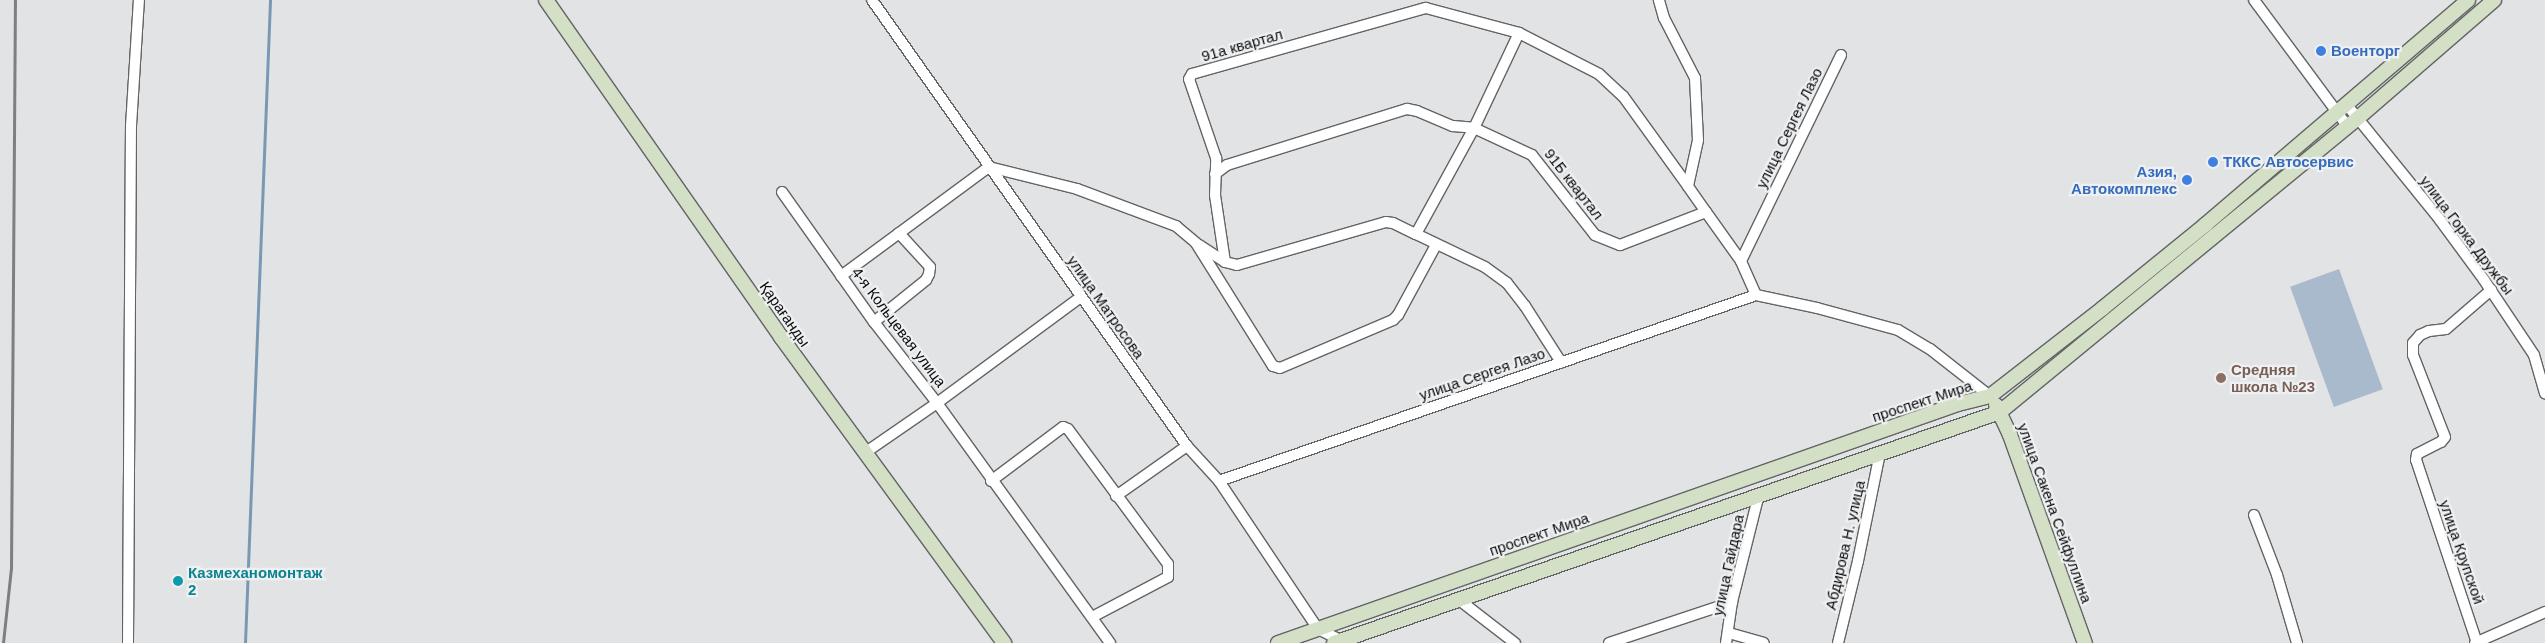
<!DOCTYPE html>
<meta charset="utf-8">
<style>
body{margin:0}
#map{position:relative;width:2545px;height:643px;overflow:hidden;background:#e1e3e5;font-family:Arial,sans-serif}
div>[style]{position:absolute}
.green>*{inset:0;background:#aabacd;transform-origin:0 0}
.stream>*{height:2.5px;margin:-1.25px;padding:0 1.25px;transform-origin:1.25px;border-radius:1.25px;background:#7a98b1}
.roads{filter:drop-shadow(1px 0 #636466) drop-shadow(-1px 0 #636466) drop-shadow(0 1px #636466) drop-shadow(0 -1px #636466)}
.street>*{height:10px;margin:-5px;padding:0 5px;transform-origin:5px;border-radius:5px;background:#fff}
.secondary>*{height:14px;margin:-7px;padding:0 7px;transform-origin:7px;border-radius:7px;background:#d4e0c6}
.rail>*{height:2.5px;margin:-1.25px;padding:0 1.25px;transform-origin:1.25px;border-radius:1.25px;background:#7e7f80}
.dots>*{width:14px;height:14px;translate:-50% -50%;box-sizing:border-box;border:2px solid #eef0f2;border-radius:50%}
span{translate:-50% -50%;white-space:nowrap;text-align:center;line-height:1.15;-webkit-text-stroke:4.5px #eef0f2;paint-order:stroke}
.street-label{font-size:15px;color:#0c0c0d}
.shop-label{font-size:15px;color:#366cbe;font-weight:700}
.left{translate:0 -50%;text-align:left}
.right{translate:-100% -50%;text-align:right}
.education-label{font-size:15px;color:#785e54;font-weight:700}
.culture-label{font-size:15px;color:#0d838f;font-weight:700}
</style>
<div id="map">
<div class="green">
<div style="left:2339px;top:269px;width:128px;height:52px;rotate:70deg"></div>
</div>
<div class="stream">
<div style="left:245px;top:643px;width:643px;rotate:-87.77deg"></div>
</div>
<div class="roads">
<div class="street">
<div style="left:872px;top:0;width:546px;rotate:54.77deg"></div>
<div style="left:1187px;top:446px;width:47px;rotate:47.6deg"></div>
<div style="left:1219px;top:481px;width:178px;rotate:56.2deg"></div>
<div style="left:1318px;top:629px;width:30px;rotate:26deg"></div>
<div style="left:2254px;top:0;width:158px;rotate:53.5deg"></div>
<div style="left:1519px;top:33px;width:105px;rotate:115.3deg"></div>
<div style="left:1474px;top:128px;width:121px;rotate:118.7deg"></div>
<div style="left:1416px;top:234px;width:76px;rotate:25.6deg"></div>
<div style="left:1485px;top:267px;width:27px;rotate:36deg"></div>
<div style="left:1507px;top:283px;width:29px;rotate:52deg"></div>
<div style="left:1525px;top:306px;width:67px;rotate:57.3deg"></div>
<div style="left:2347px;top:105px;width:148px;rotate:51deg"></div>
<div style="left:2440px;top:220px;width:74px;rotate:53.7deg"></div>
<div style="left:2484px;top:280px;width:90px;rotate:56.3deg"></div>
<div style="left:2534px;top:355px;width:40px;rotate:74deg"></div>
<div style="left:1215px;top:174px;width:15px;rotate:-37deg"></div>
<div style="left:1227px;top:165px;width:189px;rotate:-17.3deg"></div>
<div style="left:1407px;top:109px;width:10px;rotate:11deg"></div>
<div style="left:1417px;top:111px;width:39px;rotate:23deg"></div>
<div style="left:1453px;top:126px;width:21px;rotate:5deg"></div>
<div style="left:1474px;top:128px;width:64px;rotate:25deg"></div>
<div style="left:1532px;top:155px;width:102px;rotate:51.8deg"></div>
<div style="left:1595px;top:235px;width:27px;rotate:22deg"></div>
<div style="left:1620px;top:245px;width:92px;rotate:-21deg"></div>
<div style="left:1706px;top:212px;width:32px;rotate:-125deg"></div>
<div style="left:1688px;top:186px;width:47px;rotate:-77.7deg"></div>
<div style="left:1698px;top:140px;width:62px;rotate:-92.8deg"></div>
<div style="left:1695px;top:78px;width:68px;rotate:-117.3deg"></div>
<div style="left:1664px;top:18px;width:19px;rotate:-106deg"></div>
<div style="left:782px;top:192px;width:159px;rotate:54.7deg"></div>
<div style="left:874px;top:322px;width:103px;rotate:52.1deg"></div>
<div style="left:937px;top:403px;width:296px;rotate:54.2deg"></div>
<div style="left:1706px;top:212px;width:60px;rotate:54.5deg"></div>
<div style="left:1199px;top:245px;width:31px;rotate:33deg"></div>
<div style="left:1225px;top:262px;width:12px;rotate:14deg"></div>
<div style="left:1237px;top:265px;width:155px;rotate:-16.1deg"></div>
<div style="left:1386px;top:222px;width:7px;rotate:8deg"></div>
<div style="left:1393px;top:223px;width:25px;rotate:26deg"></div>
<div style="left:1225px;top:262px;width:68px;rotate:-98.5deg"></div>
<div style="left:1215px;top:195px;width:37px;rotate:-88deg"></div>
<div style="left:1216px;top:158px;width:83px;rotate:-108.9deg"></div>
<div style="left:1189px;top:79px;width:6px;rotate:-59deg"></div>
<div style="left:1192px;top:74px;width:243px;rotate:-15.8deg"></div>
<div style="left:1426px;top:8px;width:96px;rotate:15deg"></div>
<div style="left:1519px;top:33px;width:90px;rotate:27.1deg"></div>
<div style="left:1599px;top:74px;width:33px;rotate:43deg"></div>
<div style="left:1623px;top:96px;width:111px;rotate:54.2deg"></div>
<div style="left:841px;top:276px;width:184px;rotate:-36.4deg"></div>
<div style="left:989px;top:167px;width:91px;rotate:14deg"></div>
<div style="left:1077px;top:189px;width:106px;rotate:20.5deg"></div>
<div style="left:1176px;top:226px;width:26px;rotate:40deg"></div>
<div style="left:1196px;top:243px;width:145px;rotate:58deg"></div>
<div style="left:1273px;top:366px;width:7px;rotate:16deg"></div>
<div style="left:1280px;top:368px;width:123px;rotate:-23deg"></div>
<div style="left:1393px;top:320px;width:7px;rotate:-45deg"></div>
<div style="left:1398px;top:315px;width:80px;rotate:-61.5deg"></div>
<div style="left:1756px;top:295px;width:62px;rotate:12deg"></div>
<div style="left:1817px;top:308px;width:84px;rotate:15.2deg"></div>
<div style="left:1898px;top:330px;width:37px;rotate:31deg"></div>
<div style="left:1930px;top:349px;width:76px;rotate:38.1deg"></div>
<div style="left:874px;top:322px;width:67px;rotate:-38.9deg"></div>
<div style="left:926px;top:280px;width:7px;rotate:-63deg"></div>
<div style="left:929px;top:274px;width:7px;rotate:-82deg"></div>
<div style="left:930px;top:267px;width:46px;rotate:-132.4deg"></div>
<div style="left:866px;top:452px;width:86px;rotate:-34.6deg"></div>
<div style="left:937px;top:403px;width:179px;rotate:-36.4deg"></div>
<div style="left:991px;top:481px;width:90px;rotate:-36.9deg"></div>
<div style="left:1063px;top:427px;width:5px;rotate:22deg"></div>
<div style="left:1068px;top:429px;width:168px;rotate:53.5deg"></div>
<div style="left:1168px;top:564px;width:13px;rotate:90deg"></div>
<div style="left:1168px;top:577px;width:86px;rotate:152.2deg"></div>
<div style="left:1219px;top:481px;width:568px;rotate:-19.1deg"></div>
<div style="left:1756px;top:295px;width:37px;rotate:-114deg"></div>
<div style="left:1741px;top:261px;width:229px;rotate:-64.1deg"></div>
<div style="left:1116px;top:496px;width:87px;rotate:-35.2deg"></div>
<div style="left:2254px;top:515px;width:64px;rotate:69deg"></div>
<div style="left:2277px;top:575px;width:71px;rotate:73.6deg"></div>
<div style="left:1458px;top:599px;width:72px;rotate:37.7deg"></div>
<div style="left:1729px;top:633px;width:36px;rotate:16deg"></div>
<div style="left:128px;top:643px;width:517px;rotate:-89.67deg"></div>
<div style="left:131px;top:126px;width:126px;rotate:-86.4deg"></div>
<div style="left:1609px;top:643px;width:130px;rotate:-18.4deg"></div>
<div style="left:1726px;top:643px;width:41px;rotate:-81.7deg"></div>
<div style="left:1732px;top:602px;width:111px;rotate:-76deg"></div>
<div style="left:1838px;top:643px;width:84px;rotate:-76.3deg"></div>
<div style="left:1858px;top:561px;width:110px;rotate:-78.5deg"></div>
<div style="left:2475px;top:643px;width:77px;rotate:-23.9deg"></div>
<div style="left:2477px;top:643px;width:193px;rotate:-108.4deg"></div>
<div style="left:2416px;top:460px;width:6px;rotate:-81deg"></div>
<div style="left:2417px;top:454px;width:27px;rotate:-27deg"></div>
<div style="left:2441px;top:442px;width:6px;rotate:-51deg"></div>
<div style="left:2445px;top:437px;width:88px;rotate:-111.3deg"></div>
<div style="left:2413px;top:355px;width:12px;rotate:-90deg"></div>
<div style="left:2413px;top:343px;width:11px;rotate:-49deg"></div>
<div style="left:2420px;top:335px;width:10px;rotate:-24deg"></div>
<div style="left:2429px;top:331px;width:17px;rotate:-7deg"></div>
<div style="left:2446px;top:329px;width:60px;rotate:-40.9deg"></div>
</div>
<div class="secondary">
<div style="left:546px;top:0;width:411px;rotate:55.1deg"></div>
<div style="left:781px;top:337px;width:379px;rotate:53.9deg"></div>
<div style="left:1996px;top:405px;width:33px;rotate:65deg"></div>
<div style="left:2010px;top:435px;width:221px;rotate:70.2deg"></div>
<div style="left:1278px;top:643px;width:721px;rotate:-19.37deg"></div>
<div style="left:1958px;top:404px;width:33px;rotate:-14deg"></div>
<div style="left:1990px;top:396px;width:143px;rotate:-37.9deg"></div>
<div style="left:2103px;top:308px;width:132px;rotate:-39.1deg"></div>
<div style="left:2205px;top:225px;width:346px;rotate:-40.5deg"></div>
<div style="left:1334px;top:643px;width:705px;rotate:-19.13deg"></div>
<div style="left:2000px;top:412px;width:463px;rotate:-39.4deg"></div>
<div style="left:2358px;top:118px;width:180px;rotate:-40.9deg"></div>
</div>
</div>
<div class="rail">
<div style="left:3px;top:643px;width:75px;rotate:-83.9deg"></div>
<div style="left:11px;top:568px;width:568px;rotate:-89.6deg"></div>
</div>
<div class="dots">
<div style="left:2321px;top:51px;background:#3f7fe0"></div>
<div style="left:2213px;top:162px;background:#3f7fe0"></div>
<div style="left:2187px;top:180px;background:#3f7fe0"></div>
<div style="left:2221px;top:378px;background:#8d6e63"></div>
<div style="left:178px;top:581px;background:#0f9aa8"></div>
</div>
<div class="street-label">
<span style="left:1242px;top:45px;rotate:-16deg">91а квартал</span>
<span style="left:1789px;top:128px;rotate:-64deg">улица Сергея Лазо</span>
<span style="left:1574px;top:184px;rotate:52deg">91Б квартал</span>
<span style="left:2467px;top:235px;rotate:53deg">улица Горка Дружбы</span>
<span style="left:1106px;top:307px;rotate:55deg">улица Матросова</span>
<span style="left:785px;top:314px;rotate:55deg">Қарағанды</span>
<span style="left:899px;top:327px;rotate:53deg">4-я Кольцевая улица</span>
<span style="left:1482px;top:374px;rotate:-19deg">улица Сергея Лазо</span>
<span style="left:1922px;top:401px;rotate:-18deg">проспект Мира</span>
<span style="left:2055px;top:513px;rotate:70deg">улица Сакена Сейфуллина</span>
<span style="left:1539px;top:534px;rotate:-19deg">проспект Мира</span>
<span style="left:1845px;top:545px;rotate:-77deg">Абдирова Н. улица</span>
<span style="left:2462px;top:552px;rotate:71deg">улица Крупской</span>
<span style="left:1728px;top:565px;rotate:-78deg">улица Гайдара</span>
</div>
<div class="shop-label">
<span class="left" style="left:2331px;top:51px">Военторг</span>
<span class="left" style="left:2223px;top:162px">ТККС Автосервис</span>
<span class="right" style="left:2177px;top:180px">Азия,<br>Автокомплекс</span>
</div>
<div class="education-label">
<span class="left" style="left:2231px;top:378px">Средняя<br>школа №23</span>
</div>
<div class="culture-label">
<span class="left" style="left:188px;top:581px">Казмеханомонтаж<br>2</span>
</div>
</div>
